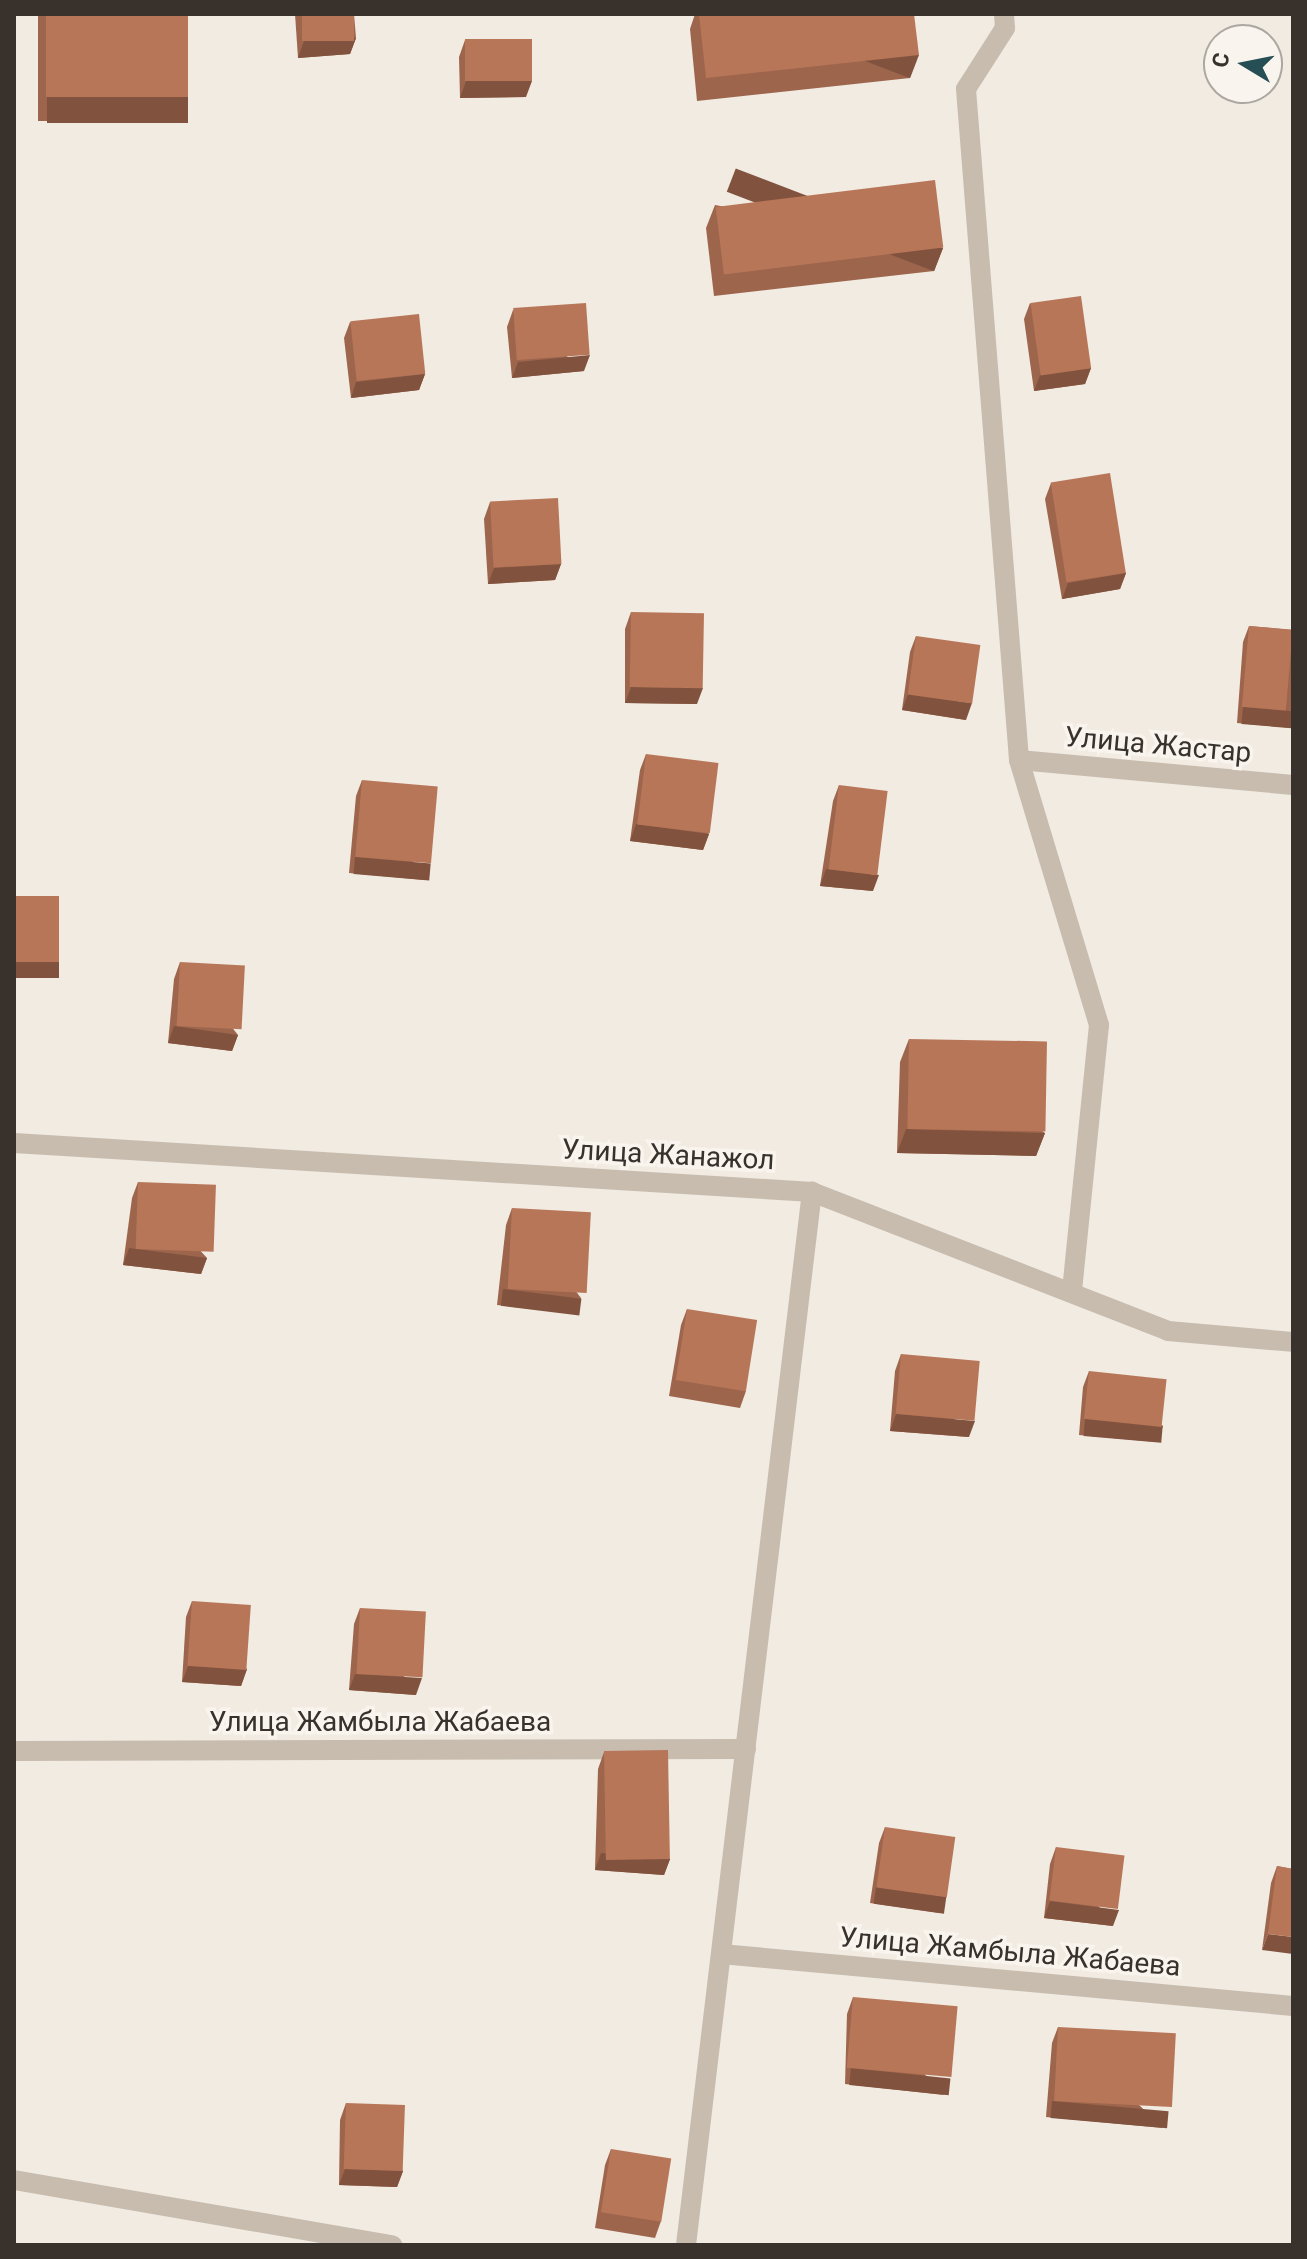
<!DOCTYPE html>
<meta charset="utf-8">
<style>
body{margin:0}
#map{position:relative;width:1307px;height:2259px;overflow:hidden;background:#f1ebe2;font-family:Roboto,sans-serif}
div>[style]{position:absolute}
.minor>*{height:20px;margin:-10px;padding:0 10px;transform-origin:10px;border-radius:10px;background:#c8bcaf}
.wall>*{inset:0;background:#9e654d}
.shaded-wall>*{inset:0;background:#81533e;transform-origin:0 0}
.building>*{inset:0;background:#b87659;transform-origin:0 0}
span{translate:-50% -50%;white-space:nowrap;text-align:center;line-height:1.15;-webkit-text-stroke:7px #f9f5ee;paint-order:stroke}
.street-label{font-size:28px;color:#38312c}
.frame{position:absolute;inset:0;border:16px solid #38312c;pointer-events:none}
.north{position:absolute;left:1203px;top:24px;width:80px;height:80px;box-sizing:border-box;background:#f9f5ee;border:2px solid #aca7a0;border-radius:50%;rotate:280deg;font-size:22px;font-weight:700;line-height:32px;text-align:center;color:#38312c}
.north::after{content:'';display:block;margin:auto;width:28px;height:36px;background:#264f55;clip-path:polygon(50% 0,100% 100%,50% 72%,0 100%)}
</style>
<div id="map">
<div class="minor">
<div style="left:1004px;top:14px;width:14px;rotate:86deg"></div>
<div style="left:1005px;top:28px;width:72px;rotate:122.6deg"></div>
<div style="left:966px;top:89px;width:673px;rotate:85.48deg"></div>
<div style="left:1019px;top:760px;width:277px;rotate:73.2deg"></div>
<div style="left:1099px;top:1025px;width:269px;rotate:95.8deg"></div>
<div style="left:1019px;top:760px;width:275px;rotate:5.2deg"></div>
<div style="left:14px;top:1143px;width:800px;rotate:3.51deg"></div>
<div style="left:812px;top:1192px;width:382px;rotate:21.3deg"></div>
<div style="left:1168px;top:1331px;width:125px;rotate:5deg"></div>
<div style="left:14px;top:1751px;width:732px;rotate:-0.16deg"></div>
<div style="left:721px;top:1954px;width:574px;rotate:5.19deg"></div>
<div style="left:14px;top:2180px;width:384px;rotate:9.8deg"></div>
<div style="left:686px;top:2245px;width:1061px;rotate:-83.18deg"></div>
</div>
<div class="wall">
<div style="clip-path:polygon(38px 14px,188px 14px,188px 97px,179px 121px,38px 121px)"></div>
<div style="clip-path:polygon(295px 14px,354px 14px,356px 38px,350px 54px,298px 58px)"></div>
<div style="clip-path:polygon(695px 14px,914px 14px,910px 78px,697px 101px,690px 29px)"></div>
<div style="clip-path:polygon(465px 40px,526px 97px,460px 98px,459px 57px)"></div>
<div style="clip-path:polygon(715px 205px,943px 248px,934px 271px,714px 296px,706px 228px)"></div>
<div style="clip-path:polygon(1030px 303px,1091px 368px,1085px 384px,1034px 391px,1024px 319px)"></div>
<div style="clip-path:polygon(513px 310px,584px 371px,512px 378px,507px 327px)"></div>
<div style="clip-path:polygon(350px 322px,425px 374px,419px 390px,351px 398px,344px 338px)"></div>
<div style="clip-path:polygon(1051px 483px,1126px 573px,1120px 589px,1062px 599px,1045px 499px)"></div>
<div style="clip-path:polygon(490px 502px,561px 564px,555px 580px,488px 584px,484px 519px)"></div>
<div style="clip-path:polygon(631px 612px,697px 704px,625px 703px,625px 629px)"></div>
<div style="clip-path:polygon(1249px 626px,1293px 630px,1293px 728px,1237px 723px,1243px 642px)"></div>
<div style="clip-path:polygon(916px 636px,966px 720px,902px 710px,910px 652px)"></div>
<div style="clip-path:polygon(646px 754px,709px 834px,703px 850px,630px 841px,640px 770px)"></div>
<div style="clip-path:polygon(362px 780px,425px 880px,349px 873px,356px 796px)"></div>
<div style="clip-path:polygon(839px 785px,873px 891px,820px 886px,833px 801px)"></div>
<div style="clip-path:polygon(180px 962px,238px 1035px,232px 1051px,168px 1043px,174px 979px)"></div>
<div style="clip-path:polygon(909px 1039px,1045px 1133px,1036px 1156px,897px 1153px,900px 1062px)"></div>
<div style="clip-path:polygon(138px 1182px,207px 1258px,201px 1274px,123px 1265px,132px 1198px)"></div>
<div style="clip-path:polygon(512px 1208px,581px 1298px,575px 1314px,497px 1305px,506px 1225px)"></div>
<div style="clip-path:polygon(687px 1309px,746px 1391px,740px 1408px,669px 1396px,681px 1325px)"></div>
<div style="clip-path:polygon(901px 1354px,969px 1437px,890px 1431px,895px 1371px)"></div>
<div style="clip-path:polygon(1089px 1371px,1163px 1426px,1157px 1442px,1079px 1435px,1083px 1387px)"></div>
<div style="clip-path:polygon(192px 1601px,247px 1669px,241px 1686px,182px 1682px,186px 1617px)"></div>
<div style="clip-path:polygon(360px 1608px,416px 1695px,349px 1690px,354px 1624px)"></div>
<div style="clip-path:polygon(604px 1752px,670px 1859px,664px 1875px,595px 1870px,598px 1769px)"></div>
<div style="clip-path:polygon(885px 1827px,946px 1897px,940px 1913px,870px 1903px,879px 1843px)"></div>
<div style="clip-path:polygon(1056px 1847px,1113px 1926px,1044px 1918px,1050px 1864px)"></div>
<div style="clip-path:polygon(1277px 1866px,1293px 1869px,1262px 1950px,1271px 1883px)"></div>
<div style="clip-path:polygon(853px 1997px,944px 2095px,845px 2084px,847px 2014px)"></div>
<div style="clip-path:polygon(1058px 2027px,1163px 2128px,1046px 2117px,1052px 2043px)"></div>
<div style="clip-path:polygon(346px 2103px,403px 2171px,397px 2187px,339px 2185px,340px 2120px)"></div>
<div style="clip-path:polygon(611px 2149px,661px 2221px,655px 2238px,595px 2228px,605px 2165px)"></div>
</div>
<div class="shaded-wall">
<div style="clip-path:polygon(356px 38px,350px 54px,298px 58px,304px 41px)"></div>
<div style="left:919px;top:55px;width:25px;height:214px;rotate:111deg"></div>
<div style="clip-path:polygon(466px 81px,532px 81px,526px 97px,460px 98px)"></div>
<div style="left:47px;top:97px;width:141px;height:26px"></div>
<div style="left:943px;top:248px;width:25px;height:222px;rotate:111deg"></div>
<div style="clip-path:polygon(590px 355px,584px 371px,512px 378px,518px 362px)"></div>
<div style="clip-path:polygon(1091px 368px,1085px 384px,1034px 391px,1040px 375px)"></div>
<div style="clip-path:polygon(425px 374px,419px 390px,351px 398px,356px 382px)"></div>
<div style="clip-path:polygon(561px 564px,555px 580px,488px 584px,494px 568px)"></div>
<div style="clip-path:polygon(1126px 573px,1120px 589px,1062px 599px,1068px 583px)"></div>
<div style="clip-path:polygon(631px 687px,703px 688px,697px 704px,625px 703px)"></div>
<div style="clip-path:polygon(908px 694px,972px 703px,966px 720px,902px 710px)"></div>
<div style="left:1243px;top:707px;width:50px;height:17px;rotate:5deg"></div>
<div style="clip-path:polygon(636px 824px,709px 834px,703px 850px,630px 841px)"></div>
<div style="left:355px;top:857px;width:76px;height:17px;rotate:5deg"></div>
<div style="clip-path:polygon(826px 869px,879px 875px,873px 891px,820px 886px)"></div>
<div style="left:14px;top:962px;width:45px;height:16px"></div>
<div style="clip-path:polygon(174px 1026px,238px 1035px,232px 1051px,168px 1043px)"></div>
<div style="clip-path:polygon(906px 1129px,1045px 1133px,1036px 1156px,897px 1153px)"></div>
<div style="clip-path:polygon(129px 1248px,207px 1258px,201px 1274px,123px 1265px)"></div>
<div style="left:503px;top:1289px;width:79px;height:17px;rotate:7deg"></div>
<div style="clip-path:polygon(896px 1414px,975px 1421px,969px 1437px,890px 1431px)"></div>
<div style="left:1085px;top:1419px;width:78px;height:17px;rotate:5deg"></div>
<div style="clip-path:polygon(188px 1666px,247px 1669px,241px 1686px,182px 1682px)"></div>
<div style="clip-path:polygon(355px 1674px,422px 1678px,416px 1695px,349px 1690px)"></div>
<div style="clip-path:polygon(601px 1853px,670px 1859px,664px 1875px,595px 1870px)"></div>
<div style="left:876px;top:1887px;width:71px;height:17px;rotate:8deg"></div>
<div style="clip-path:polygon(1050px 1901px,1119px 1910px,1113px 1926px,1044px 1918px)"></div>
<div style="clip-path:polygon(1268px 1934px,1293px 1937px,1293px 1954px,1262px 1950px)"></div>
<div style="left:851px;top:2068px;width:100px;height:17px;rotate:6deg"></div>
<div style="left:1052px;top:2101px;width:117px;height:17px;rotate:5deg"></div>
<div style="clip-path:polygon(345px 2169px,403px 2171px,397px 2187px,339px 2185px)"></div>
</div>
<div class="building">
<div style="left:46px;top:14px;width:142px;height:83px"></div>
<div style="left:302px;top:14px;width:52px;height:27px"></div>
<div style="clip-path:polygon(699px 14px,914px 14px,919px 55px,706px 78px)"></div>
<div style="left:532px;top:39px;width:42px;height:67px;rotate:90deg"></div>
<div style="left:935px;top:180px;width:68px;height:221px;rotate:83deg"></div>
<div style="left:1081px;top:296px;width:73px;height:51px;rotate:82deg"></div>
<div style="left:586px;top:303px;width:52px;height:73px;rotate:86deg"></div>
<div style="left:419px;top:314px;width:60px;height:69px;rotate:84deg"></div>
<div style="left:1110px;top:473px;width:101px;height:60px;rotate:81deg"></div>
<div style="left:558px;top:498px;width:66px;height:68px;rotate:87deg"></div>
<div style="left:631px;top:612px;width:73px;height:75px;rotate:1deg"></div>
<div style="left:1249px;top:626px;width:44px;height:81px;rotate:5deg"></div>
<div style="left:916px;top:636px;width:65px;height:59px;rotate:8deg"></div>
<div style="left:646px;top:754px;width:73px;height:71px;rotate:7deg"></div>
<div style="left:362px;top:780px;width:76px;height:77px;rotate:5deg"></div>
<div style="left:839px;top:785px;width:49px;height:85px;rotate:7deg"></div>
<div style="left:14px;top:896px;width:45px;height:66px"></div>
<div style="left:180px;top:962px;width:65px;height:64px;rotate:3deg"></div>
<div style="left:909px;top:1039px;width:138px;height:90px;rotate:1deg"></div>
<div style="left:138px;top:1182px;width:78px;height:67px;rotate:2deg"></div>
<div style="left:512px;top:1208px;width:79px;height:81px;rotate:3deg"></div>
<div style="left:687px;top:1309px;width:71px;height:72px;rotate:9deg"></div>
<div style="left:901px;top:1354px;width:79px;height:60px;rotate:5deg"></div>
<div style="left:1089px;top:1371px;width:78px;height:48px;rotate:6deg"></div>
<div style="left:192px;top:1601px;width:59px;height:65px;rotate:4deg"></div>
<div style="left:360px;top:1608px;width:66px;height:66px;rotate:3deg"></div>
<div style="left:668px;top:1750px;width:109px;height:64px;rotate:89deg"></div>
<div style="left:885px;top:1827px;width:71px;height:61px;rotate:8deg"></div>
<div style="left:1056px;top:1847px;width:69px;height:54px;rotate:7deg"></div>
<div style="clip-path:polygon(1277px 1866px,1293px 1869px,1293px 1937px,1268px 1934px)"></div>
<div style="left:853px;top:1997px;width:105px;height:71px;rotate:5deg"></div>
<div style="left:1058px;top:2027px;width:118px;height:74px;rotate:3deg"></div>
<div style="left:346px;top:2103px;width:59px;height:66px;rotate:2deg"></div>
<div style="left:611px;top:2149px;width:61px;height:64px;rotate:9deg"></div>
</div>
<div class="street-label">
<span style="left:1158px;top:745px;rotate:5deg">Улица Жастар</span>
<span style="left:668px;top:1155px;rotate:3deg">Улица Жанажол</span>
<span style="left:380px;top:1722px">Улица Жамбыла Жабаева</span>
<span style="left:1010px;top:1952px;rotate:5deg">Улица Жамбыла Жабаева</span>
</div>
<div class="frame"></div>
<div class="north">С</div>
</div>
